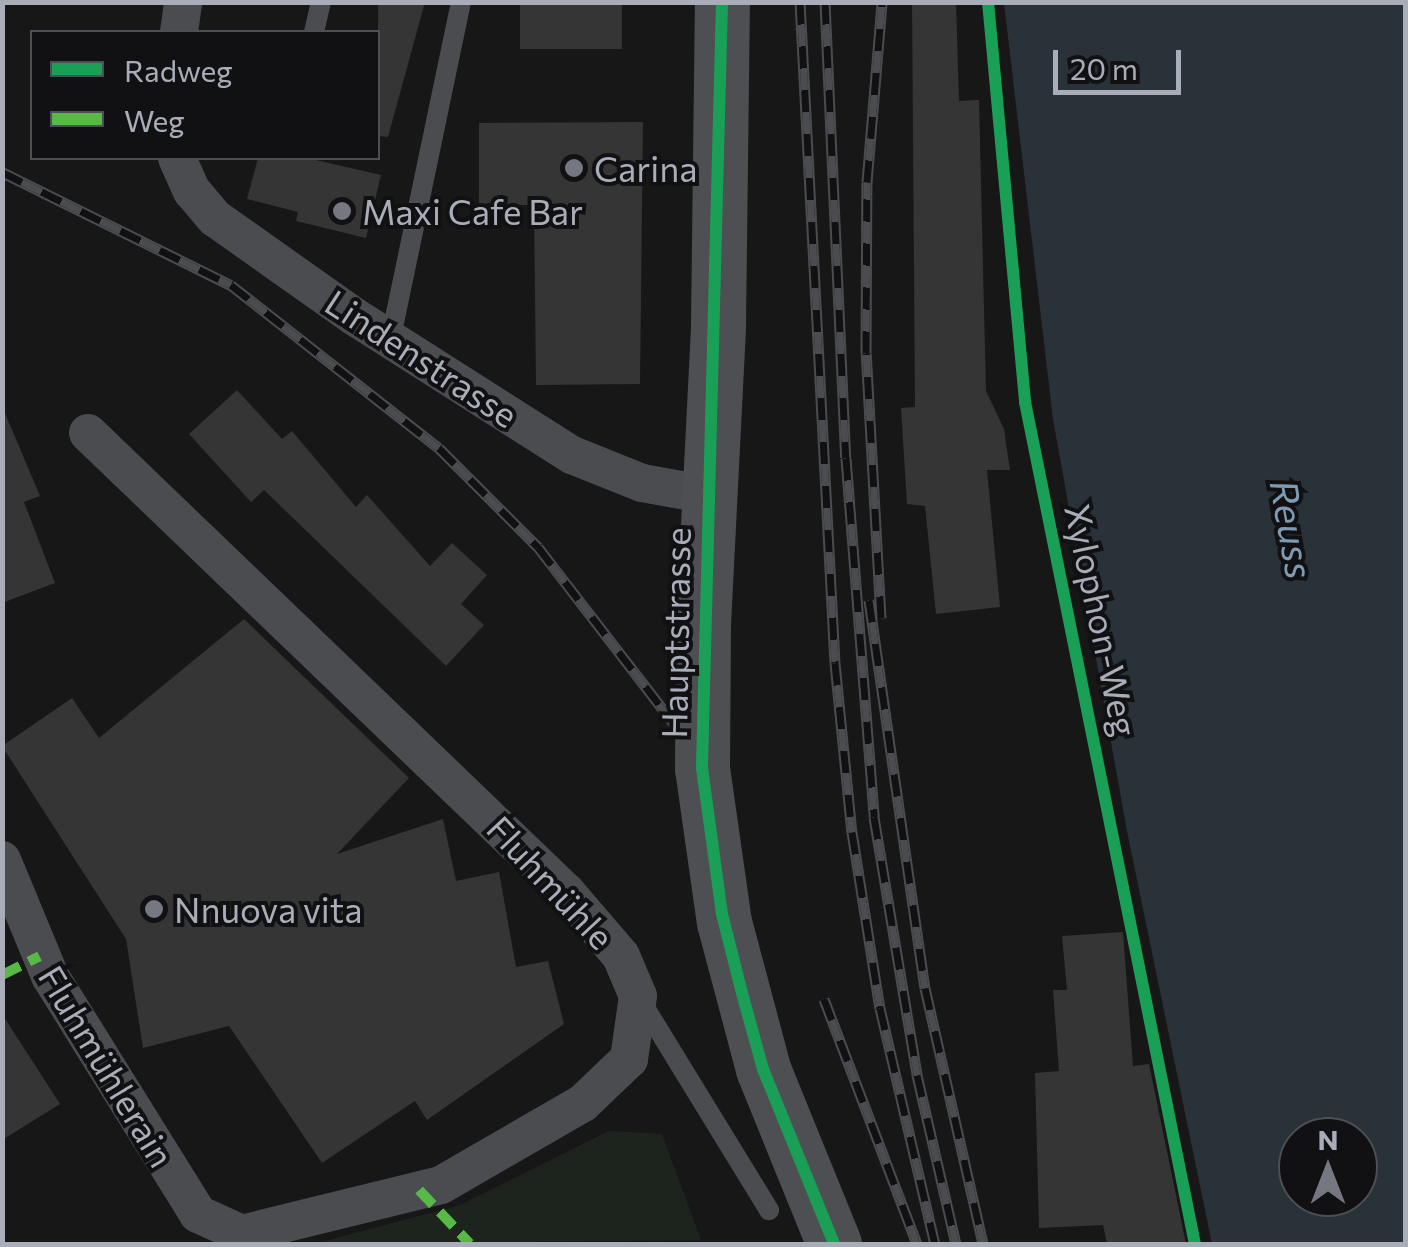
<!DOCTYPE html>
<meta charset="utf-8">
<style>
body{margin:0}
#map{position:relative;width:1408px;height:1247px;overflow:hidden;background:#171717;font-family:Commissioner,sans-serif}
div>[style]{position:absolute}
.green>*{inset:0;background:#1d241e}
.water>*{inset:0;background:#2a3239}
.building>*{inset:0;background:#353536;transform-origin:0 0}
.service>*{height:20px;margin:-10px;padding:0 10px;transform-origin:10px;border-radius:10px;background:#4b4c50}
.minor>*{height:38px;margin:-19px;padding:0 19px;transform-origin:19px;border-radius:19px;background:#4b4c50}
.primary>*{height:55px;margin:-27.5px;padding:0 27.5px;transform-origin:27.5px;border-radius:27.5px;background:#4d4f52}
.rail>*{height:11px;margin-top:-5.5px;transform-origin:0;background:repeating-linear-gradient(90deg,#111113 0 22px,#4b4c4f 0 44px);box-sizing:border-box;border-block:2px solid #4b4c4f}
.primary-bridge>*{height:55px;margin:-27.5px;padding:0 27.5px;transform-origin:27.5px;border-radius:27.5px;background:#4d4f52}
.quiet>*{height:10px;margin-top:-5px;transform-origin:0;background:repeating-linear-gradient(90deg,#58b947 0 20px,transparent 0 30px)}
.cycleway>*{height:12px;margin:-6px;padding:0 6px;transform-origin:6px;border-radius:6px;background:#1a9f57}
.dots>*{width:28px;height:28px;translate:-50% -50%;box-sizing:border-box;border:5px solid #111113;border-radius:50%}
span{translate:-50% -50%;white-space:nowrap;text-align:center;line-height:1.15;-webkit-text-stroke:8px #111113;paint-order:stroke}
.poi-label{font-size:35px;color:#a8adb8}
.left{translate:0 -50%;text-align:left}
.street-label{font-size:35px;color:#a8adb8}
.water-label{font-size:38px;color:#7f9bb3;font-style:italic}
.frame{position:absolute;inset:0;border:5px solid #a8adb8;pointer-events:none}
.legend{position:absolute;left:30px;top:30px;width:350px;height:130px;box-sizing:border-box;background:#111113;border:2px solid #4d4f55;margin:0;padding:12px 18px;list-style:none;font-size:30px;color:#a8adb8}
.legend li{display:flex;align-items:center;gap:20px;height:50px}
.legend b{width:50px;border:2px solid #4d4f55}
.north{position:absolute;left:1278px;top:1117px;width:100px;height:100px;box-sizing:border-box;background:#111113;border:2px solid #4d4f55;border-radius:50%;rotate:0deg;font-size:28px;font-weight:700;line-height:40px;text-align:center;color:#a8adb8}
.north::after{content:'';display:block;margin:auto;width:35px;height:45px;background:#757880;clip-path:polygon(50% 0,100% 100%,50% 72%,0 100%)}
.scale{position:absolute;left:1053px;top:50px;width:128px;height:45px;box-sizing:border-box;border:5px solid #a8adb8;border-top:0;padding-left:12px;font-size:30px;line-height:35px;white-space:nowrap;color:#a8adb8;-webkit-text-stroke:8px #111113;paint-order:stroke}
</style>
<div id="map">
<div class="green">
<div style="clip-path:polygon(609px 1131px,662px 1134px,701px 1240px,314px 1244px,460px 1205px)"></div>
</div>
<div class="water">
<div style="clip-path:polygon(evenodd,1004px 3px,1405px 3px,1405px 1244px,1212px 1244px,1127px 831px,1053px 419px,1004px 3px,1298px 1137px,1358px 1137px,1358px 1197px,1298px 1197px,1298px 1137px)"></div>
</div>
<div class="building">
<div style="clip-path:polygon(378px 2px,425px 2px,388px 137px,378px 136px)"></div>
<div style="left:520px;top:2px;width:102px;height:47px"></div>
<div style="clip-path:polygon(912px 2px,956px 2px,959px 101px,979px 100px,986px 391px,1004px 429px,1010px 470px,987px 470px,1000px 607px,936px 614px,925px 506px,907px 504px,901px 408px,915px 407px)"></div>
<div style="clip-path:polygon(643px 122px,640px 384px,536px 385px,534px 205px,479px 205px,479px 123px)"></div>
<div style="clip-path:polygon(258px 158px,307px 158px,381px 175px,366px 238px,296px 221px,298px 212px,247px 199px)"></div>
<div style="clip-path:polygon(237px 390px,282px 439px,292px 431px,356px 507px,367px 495px,430px 566px,452px 543px,487px 575px,461px 604px,484px 625px,446px 666px,264px 490px,251px 502px,189px 434px)"></div>
<div style="clip-path:polygon(2px 406px,40px 496px,24px 502px,55px 583px,2px 603px)"></div>
<div style="clip-path:polygon(244px 619px,409px 778px,337px 854px,443px 819px,456px 881px,499px 872px,516px 967px,548px 961px,564px 1024px,427px 1120px,415px 1101px,322px 1163px,229px 1026px,143px 1048px,126px 939px,2px 746px,72px 698px,99px 738px)"></div>
<div style="clip-path:polygon(1123px 932px,1133px 1066px,1149px 1064px,1186px 1244px,1107px 1244px,1103px 1225px,1039px 1228px,1035px 1073px,1059px 1071px,1053px 990px,1067px 990px,1062px 936px)"></div>
<div style="clip-path:polygon(2px 1014px,60px 1104px,2px 1140px)"></div>
</div>
<div class="service">
<div style="left:314px;top:32px;width:31px;rotate:-77deg"></div>
<div style="left:391px;top:337px;width:342px;rotate:-78.2deg"></div>
<div style="left:639px;top:998px;width:249px;rotate:58.5deg"></div>
</div>
<div class="minor">
<div style="left:179px;top:32px;width:30px;rotate:-82deg"></div>
<div style="left:177px;top:158px;width:36px;rotate:66deg"></div>
<div style="left:192px;top:191px;width:35px;rotate:50deg"></div>
<div style="left:215px;top:218px;width:171px;rotate:35.3deg"></div>
<div style="left:355px;top:317px;width:257px;rotate:32.5deg"></div>
<div style="left:572px;top:455px;width:75px;rotate:21.8deg"></div>
<div style="left:642px;top:483px;width:68px;rotate:10.2deg"></div>
<div style="left:88px;top:433px;width:663px;rotate:43.84deg"></div>
<div style="left:566px;top:892px;width:84px;rotate:49.3deg"></div>
<div style="left:621px;top:956px;width:43px;rotate:67deg"></div>
<div style="left:638px;top:996px;width:64px;rotate:98.1deg"></div>
<div style="left:629px;top:1059px;width:64px;rotate:136.3deg"></div>
<div style="left:583px;top:1103px;width:164px;rotate:150deg"></div>
<div style="left:441px;top:1185px;width:205px;rotate:166.2deg"></div>
<div style="left:2px;top:860px;width:126px;rotate:67.5deg"></div>
<div style="left:50px;top:976px;width:280px;rotate:58.1deg"></div>
<div style="left:198px;top:1214px;width:48px;rotate:24.4deg"></div>
</div>
<div class="primary">
<div style="left:703px;top:624px;width:300px;rotate:-87.1deg"></div>
<div style="left:718px;top:324px;width:322px;rotate:-89.3deg"></div>
<div style="left:724px;top:922px;width:152px;rotate:75.1deg"></div>
<div style="left:763px;top:1069px;width:189px;rotate:67.9deg"></div>
</div>
<div class="rail">
<div style="left:800px;top:2px;width:662px;rotate:86.97deg"></div>
<div style="left:835px;top:663px;width:170px;rotate:84.3deg"></div>
<div style="left:852px;top:832px;width:178px;rotate:81deg"></div>
<div style="left:880px;top:1008px;width:242px;rotate:76.9deg"></div>
<div style="left:825px;top:2px;width:456px;rotate:87.4deg"></div>
<div style="left:846px;top:458px;width:360px;rotate:85.5deg"></div>
<div style="left:874px;top:817px;width:262px;rotate:80.5deg"></div>
<div style="left:917px;top:1075px;width:173px;rotate:77deg"></div>
<div style="left:2px;top:172px;width:255px;rotate:26.3deg"></div>
<div style="left:231px;top:285px;width:264px;rotate:38.1deg"></div>
<div style="left:439px;top:448px;width:140px;rotate:45deg"></div>
<div style="left:538px;top:547px;width:257px;rotate:52.4deg"></div>
<div style="left:869px;top:600px;width:392px;rotate:81.8deg"></div>
<div style="left:925px;top:988px;width:262px;rotate:77.2deg"></div>
<div style="left:881px;top:618px;width:265px;rotate:-93.2deg"></div>
<div style="left:866px;top:353px;width:171px;rotate:-89.7deg"></div>
<div style="left:867px;top:182px;width:181px;rotate:-85.2deg"></div>
<div style="left:824px;top:999px;width:262px;rotate:69.2deg"></div>
</div>
<div class="primary-bridge">
<div style="left:703px;top:624px;width:144px;rotate:90.4deg"></div>
<div style="left:702px;top:768px;width:156px;rotate:81.9deg"></div>
</div>
<div class="quiet">
<div style="left:2px;top:975px;width:42px;rotate:-26.6deg"></div>
<div style="left:419px;top:1190px;width:74px;rotate:46.6deg"></div>
</div>
<div class="cycleway">
<div style="left:722px;top:2px;width:766px;rotate:91.5deg"></div>
<div style="left:702px;top:768px;width:147px;rotate:82.2deg"></div>
<div style="left:722px;top:914px;width:81px;rotate:75.8deg"></div>
<div style="left:742px;top:993px;width:79px;rotate:74.6deg"></div>
<div style="left:763px;top:1069px;width:189px;rotate:67.9deg"></div>
<div style="left:988px;top:2px;width:402px;rotate:84.7deg"></div>
<div style="left:1025px;top:402px;width:859px;rotate:78.59deg"></div>
</div>
<div class="dots">
<div style="left:574px;top:168px;background:#757880"></div>
<div style="left:342px;top:211px;background:#757880"></div>
<div style="left:154px;top:909px;background:#757880"></div>
</div>
<div class="poi-label">
<span class="left" style="left:594px;top:168px">Carina</span>
<span class="left" style="left:362px;top:211px">Maxi Cafe Bar</span>
<span class="left" style="left:174px;top:909px">Nnuova vita</span>
</div>
<div class="street-label">
<span style="left:422px;top:358px;rotate:33deg">Lindenstrasse</span>
<span style="left:1102px;top:620px;rotate:78deg">Xylophon-Weg</span>
<span style="left:675px;top:633px;rotate:-89deg">Hauptstrasse</span>
<span style="left:551px;top:882px;rotate:47deg">Fluhmühle</span>
<span style="left:107px;top:1066px;rotate:59deg">Fluhmühlerain</span>
</div>
<div class="water-label">
<span style="left:1293px;top:529px;rotate:80deg">Reuss</span>
</div>
<div class="frame"></div>
<ul class="legend">
<li><b style="height:12px;background:#1a9f57"></b>Radweg</li>
<li><b style="height:12px;background:#58b947"></b>Weg</li>
</ul>
<div class="north">N</div>
<div class="scale">20 m</div>
</div>
